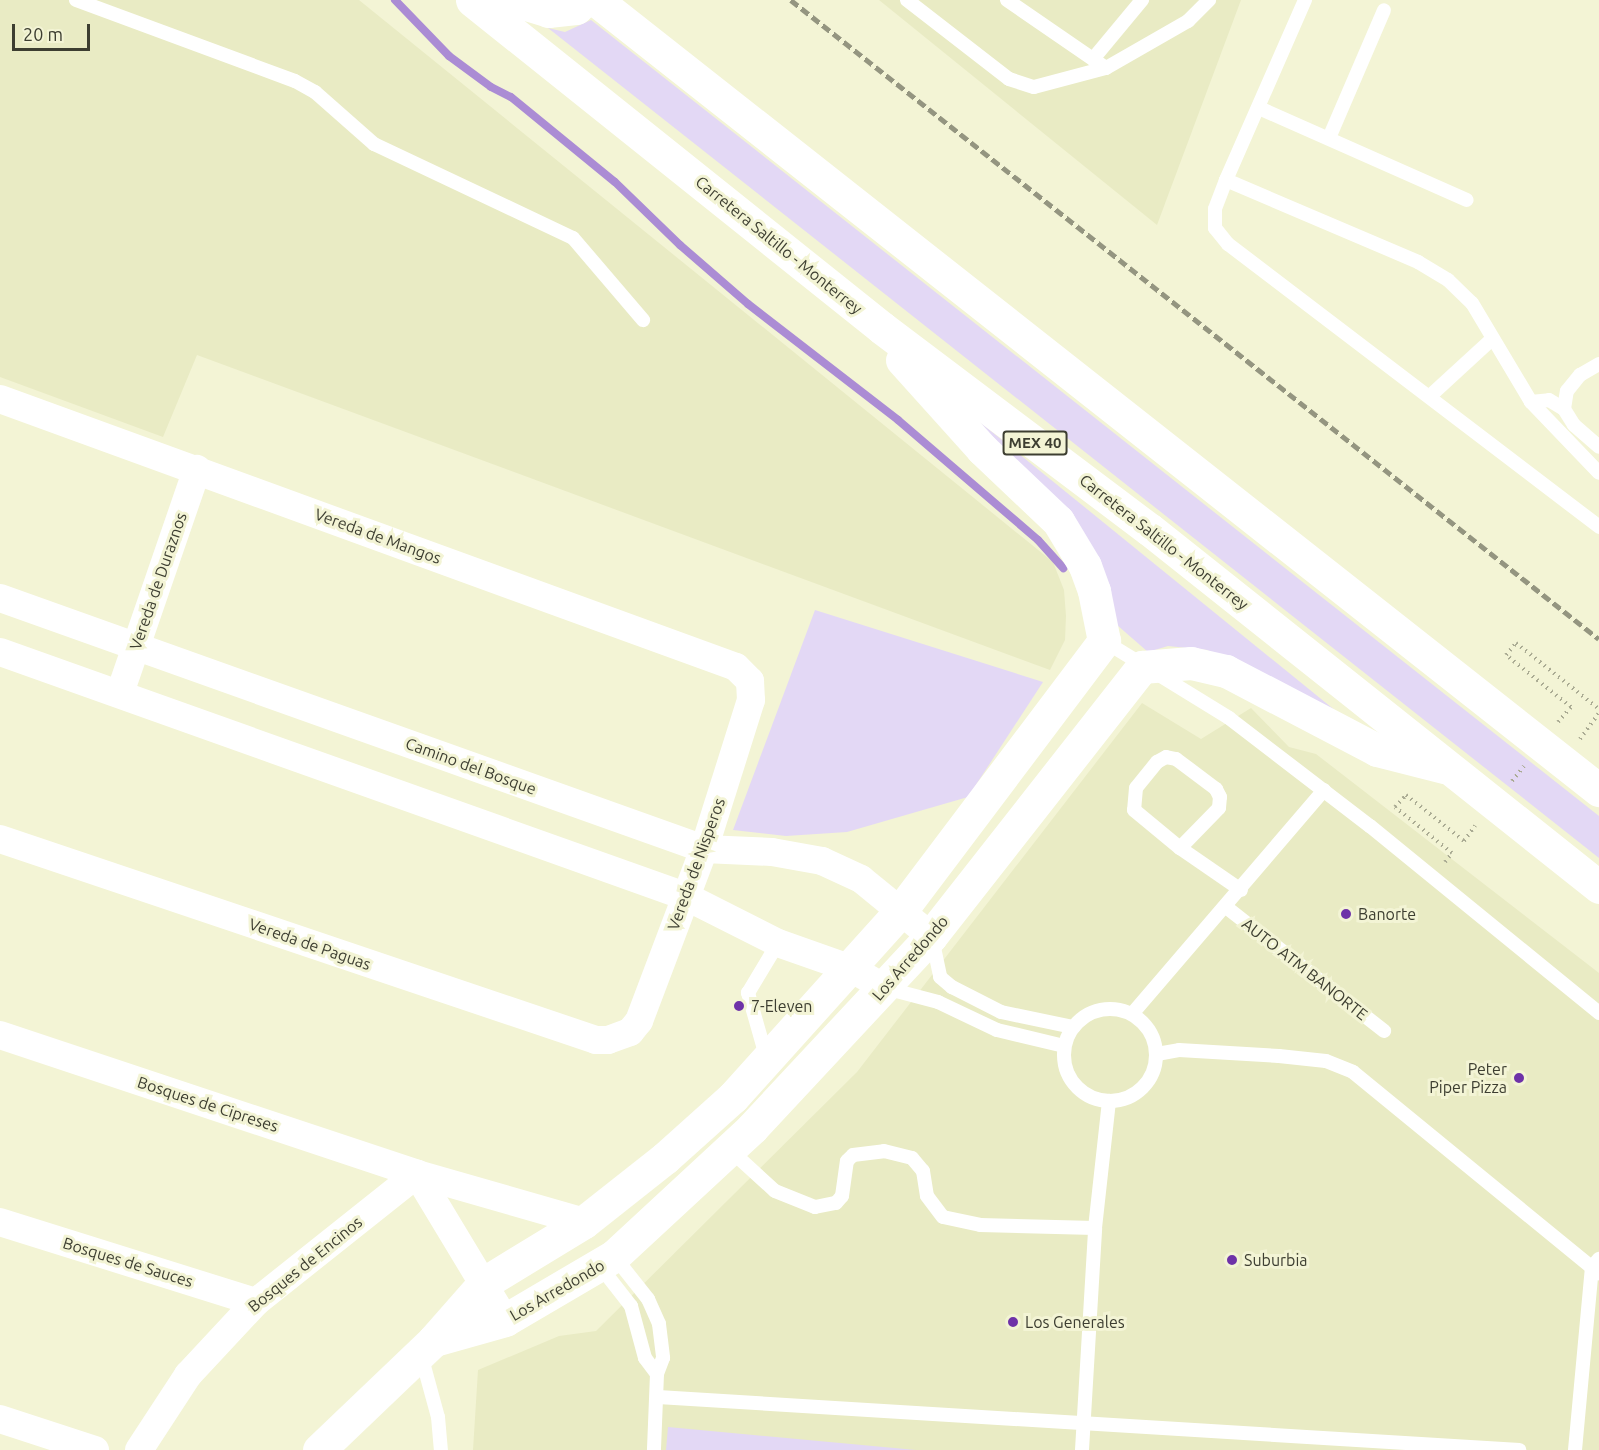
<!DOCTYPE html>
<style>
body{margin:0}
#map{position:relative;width:1599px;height:1450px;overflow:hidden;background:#f3f4d5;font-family:Ubuntu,sans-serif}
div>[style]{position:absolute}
.built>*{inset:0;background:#e9ebc4}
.green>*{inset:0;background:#e3d8f5}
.stream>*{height:8px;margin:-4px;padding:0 4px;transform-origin:4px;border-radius:4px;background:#ab8cd4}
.path>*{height:4px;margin-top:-2px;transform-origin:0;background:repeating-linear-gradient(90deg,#aaab93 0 1.5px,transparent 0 6px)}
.service>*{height:14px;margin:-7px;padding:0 7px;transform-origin:7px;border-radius:7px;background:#fff}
.service>.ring{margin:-7px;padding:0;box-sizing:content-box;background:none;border:14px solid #fff;border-radius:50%}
.minor>*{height:28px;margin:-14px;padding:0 14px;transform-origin:14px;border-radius:14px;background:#fff}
.tertiary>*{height:33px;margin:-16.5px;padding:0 16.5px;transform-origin:16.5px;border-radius:16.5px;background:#fff}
.primary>*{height:33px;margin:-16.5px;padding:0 16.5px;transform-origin:16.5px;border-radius:16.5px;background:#fff}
.rail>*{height:4.5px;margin-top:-2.25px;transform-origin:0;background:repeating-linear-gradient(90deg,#949580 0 9px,transparent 0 13.5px)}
.dots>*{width:16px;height:16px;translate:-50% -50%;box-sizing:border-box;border:3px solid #f3f4d5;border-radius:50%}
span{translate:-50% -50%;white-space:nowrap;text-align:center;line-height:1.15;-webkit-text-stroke:6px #f3f4d5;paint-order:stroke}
.shield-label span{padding:2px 4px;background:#f3f4d5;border:2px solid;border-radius:4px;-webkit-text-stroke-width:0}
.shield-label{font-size:15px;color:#3d3e31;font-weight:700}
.street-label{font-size:16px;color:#3d3e31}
.poi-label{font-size:16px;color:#3d3e31}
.left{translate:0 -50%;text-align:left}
.right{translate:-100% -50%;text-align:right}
.scale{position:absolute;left:12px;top:24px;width:78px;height:27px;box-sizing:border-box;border:3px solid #3d3e31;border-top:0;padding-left:8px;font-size:18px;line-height:21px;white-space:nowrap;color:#3d3e31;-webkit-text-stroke:4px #f3f4d5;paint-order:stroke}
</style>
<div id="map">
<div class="built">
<div style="clip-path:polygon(0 0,359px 0,1053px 562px,1064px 590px,1066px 616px,1065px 640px,1050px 670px,197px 355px,163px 437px,0 377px)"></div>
<div style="clip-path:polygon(879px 0,1241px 0,1157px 225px)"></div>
<div style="clip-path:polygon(1142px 703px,1201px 739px,1251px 708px,1289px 747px,1316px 754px,1599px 973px,1599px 1450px,473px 1450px,478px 1370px,559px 1336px,596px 1331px,857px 1072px)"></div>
</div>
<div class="green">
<div style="clip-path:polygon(591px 20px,1599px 816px,1599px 858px,548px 28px,565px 32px)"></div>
<div style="clip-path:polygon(960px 406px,1347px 720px,1207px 650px,1168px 646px,1148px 652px,1117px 625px)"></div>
<div style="clip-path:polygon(815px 610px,1043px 682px,968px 797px,847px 832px,786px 836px,733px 830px)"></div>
<div style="clip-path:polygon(668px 1427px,916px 1450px,666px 1450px)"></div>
</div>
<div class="stream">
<div style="left:395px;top:0;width:78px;rotate:46deg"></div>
<div style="left:449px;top:56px;width:52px;rotate:36.4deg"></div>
<div style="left:491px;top:87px;width:22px;rotate:27deg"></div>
<div style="left:511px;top:97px;width:134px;rotate:39.3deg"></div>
<div style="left:615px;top:182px;width:91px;rotate:44.1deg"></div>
<div style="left:680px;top:245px;width:90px;rotate:40.9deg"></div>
<div style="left:748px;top:304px;width:190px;rotate:37.7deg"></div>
<div style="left:898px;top:420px;width:184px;rotate:40.6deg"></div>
<div style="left:1038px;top:540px;width:38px;rotate:48deg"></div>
</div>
<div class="path">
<div style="left:1558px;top:722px;width:20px;rotate:-49deg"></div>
<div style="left:1571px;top:707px;width:83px;rotate:-141.3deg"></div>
<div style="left:1506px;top:655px;width:16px;rotate:-50deg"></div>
<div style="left:1516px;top:643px;width:106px;rotate:38.5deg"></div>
<div style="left:1580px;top:739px;width:32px;rotate:-54deg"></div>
<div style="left:1512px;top:781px;width:19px;rotate:-51deg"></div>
<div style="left:1445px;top:862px;width:11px;rotate:-52deg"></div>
<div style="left:1452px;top:853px;width:73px;rotate:-141.1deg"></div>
<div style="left:1395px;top:807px;width:16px;rotate:-47deg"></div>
<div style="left:1406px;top:795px;width:74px;rotate:38.4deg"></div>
<div style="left:1464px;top:841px;width:19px;rotate:-54deg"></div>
</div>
<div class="service">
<div style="left:76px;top:0;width:233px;rotate:20.3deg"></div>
<div style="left:295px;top:81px;width:23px;rotate:29deg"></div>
<div style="left:315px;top:92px;width:79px;rotate:41.4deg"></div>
<div style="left:374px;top:144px;width:220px;rotate:25.3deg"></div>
<div style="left:573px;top:238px;width:108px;rotate:49.5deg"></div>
<div style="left:907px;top:0;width:129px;rotate:37.8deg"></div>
<div style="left:1009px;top:79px;width:26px;rotate:18deg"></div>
<div style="left:1034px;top:87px;width:74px;rotate:-14.8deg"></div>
<div style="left:1106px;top:68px;width:95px;rotate:-29.8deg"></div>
<div style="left:1188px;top:21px;width:30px;rotate:-45deg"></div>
<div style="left:1007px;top:0;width:120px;rotate:34.5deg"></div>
<div style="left:1305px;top:0;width:197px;rotate:113.7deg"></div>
<div style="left:1226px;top:180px;width:31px;rotate:111deg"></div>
<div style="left:1215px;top:209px;width:19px;rotate:90deg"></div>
<div style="left:1215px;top:228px;width:21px;rotate:51deg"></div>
<div style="left:1228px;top:244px;width:467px;rotate:37.3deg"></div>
<div style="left:1093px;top:59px;width:77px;rotate:-50.3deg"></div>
<div style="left:1259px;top:108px;width:227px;rotate:23.9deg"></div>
<div style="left:1329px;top:138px;width:139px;rotate:-66.7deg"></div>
<div style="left:1226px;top:180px;width:209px;rotate:23.1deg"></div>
<div style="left:1418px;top:262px;width:35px;rotate:31deg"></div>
<div style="left:1448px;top:280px;width:33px;rotate:44deg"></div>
<div style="left:1472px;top:303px;width:115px;rotate:59.2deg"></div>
<div style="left:1531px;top:402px;width:98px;rotate:46.2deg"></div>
<div style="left:1430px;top:396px;width:83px;rotate:-42.6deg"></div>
<div style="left:1531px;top:402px;width:18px;rotate:-6deg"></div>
<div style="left:1549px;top:400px;width:17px;rotate:31deg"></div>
<div style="left:1564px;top:409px;width:19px;rotate:58deg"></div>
<div style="left:1574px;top:425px;width:33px;rotate:41deg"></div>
<div style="left:1564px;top:409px;width:18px;rotate:-81deg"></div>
<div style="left:1567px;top:391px;width:21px;rotate:-51deg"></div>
<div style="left:1580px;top:375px;width:22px;rotate:-30deg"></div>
<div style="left:1104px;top:641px;width:147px;rotate:31.6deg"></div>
<div style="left:1229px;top:718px;width:178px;rotate:37.5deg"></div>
<div style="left:1370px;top:826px;width:296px;rotate:39.2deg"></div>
<div style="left:1180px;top:848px;width:56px;rotate:-45.7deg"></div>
<div style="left:1219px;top:808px;width:11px;rotate:-85deg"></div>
<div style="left:1220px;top:797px;width:9px;rotate:-117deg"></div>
<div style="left:1216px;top:789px;width:50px;rotate:-143.1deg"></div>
<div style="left:1176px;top:759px;width:10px;rotate:-169deg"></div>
<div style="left:1166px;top:757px;width:10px;rotate:151deg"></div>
<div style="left:1157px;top:762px;width:33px;rotate:129deg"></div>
<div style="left:1136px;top:788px;width:22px;rotate:95deg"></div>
<div style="left:1134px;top:810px;width:60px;rotate:39.6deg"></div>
<div style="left:1180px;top:848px;width:74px;rotate:34.5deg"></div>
<div style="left:1226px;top:907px;width:201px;rotate:38.1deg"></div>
<div style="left:932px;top:938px;width:40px;rotate:78deg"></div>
<div style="left:940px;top:977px;width:16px;rotate:40deg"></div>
<div style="left:952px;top:987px;width:55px;rotate:27deg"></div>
<div style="left:1001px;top:1012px;width:74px;rotate:11.8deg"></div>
<div style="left:885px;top:988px;width:55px;rotate:14.8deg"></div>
<div style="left:938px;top:1002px;width:65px;rotate:25.4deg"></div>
<div style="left:997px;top:1030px;width:69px;rotate:13.4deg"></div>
<div class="ring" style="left:1064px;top:1009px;width:78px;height:78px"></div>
<div style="left:1132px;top:1014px;width:295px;rotate:-49.4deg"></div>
<div style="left:1157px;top:1054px;width:22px;rotate:-10deg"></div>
<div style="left:1179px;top:1050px;width:100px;rotate:3.4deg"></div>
<div style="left:1279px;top:1056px;width:47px;rotate:6.1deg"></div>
<div style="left:1326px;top:1061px;width:29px;rotate:22deg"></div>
<div style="left:1353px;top:1072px;width:318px;rotate:39.3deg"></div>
<div style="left:766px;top:1056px;width:66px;rotate:-105.9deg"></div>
<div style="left:748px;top:993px;width:58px;rotate:-59deg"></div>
<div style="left:729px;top:1149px;width:62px;rotate:42.4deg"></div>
<div style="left:775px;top:1191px;width:43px;rotate:21.8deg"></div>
<div style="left:815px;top:1207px;width:21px;rotate:-11deg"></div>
<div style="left:836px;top:1203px;width:9px;rotate:-49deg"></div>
<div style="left:842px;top:1196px;width:35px;rotate:-82deg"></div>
<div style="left:847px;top:1161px;width:8px;rotate:-45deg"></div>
<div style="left:853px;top:1155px;width:31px;rotate:-7deg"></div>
<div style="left:884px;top:1151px;width:29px;rotate:14deg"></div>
<div style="left:912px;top:1158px;width:17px;rotate:50deg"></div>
<div style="left:923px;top:1171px;width:25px;rotate:81deg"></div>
<div style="left:927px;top:1196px;width:26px;rotate:53deg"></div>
<div style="left:943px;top:1217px;width:38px;rotate:12deg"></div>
<div style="left:980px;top:1225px;width:115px;rotate:1.5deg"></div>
<div style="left:614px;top:1256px;width:55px;rotate:51.7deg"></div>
<div style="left:648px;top:1299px;width:27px;rotate:66deg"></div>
<div style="left:659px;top:1324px;width:34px;rotate:83deg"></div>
<div style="left:663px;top:1358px;width:17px;rotate:111deg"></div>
<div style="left:657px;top:1374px;width:76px;rotate:92.3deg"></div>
<div style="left:599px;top:1265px;width:52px;rotate:52deg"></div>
<div style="left:631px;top:1306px;width:54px;rotate:74.9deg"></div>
<div style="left:645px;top:1358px;width:20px;rotate:53deg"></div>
<div style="left:421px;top:1355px;width:64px;rotate:74.7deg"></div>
<div style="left:438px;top:1417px;width:33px;rotate:85deg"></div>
<div style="left:658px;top:1397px;width:863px;rotate:3.52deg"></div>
<div style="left:1082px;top:1450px;width:222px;rotate:-86.6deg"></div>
<div style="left:1095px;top:1228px;width:128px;rotate:-83.7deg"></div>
<div style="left:1575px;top:1450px;width:184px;rotate:-84.7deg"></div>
<div style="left:1592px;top:1267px;width:11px;rotate:-49deg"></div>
</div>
<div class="minor">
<div style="left:0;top:399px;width:783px;rotate:20.01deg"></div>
<div style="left:736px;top:667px;width:20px;rotate:45deg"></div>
<div style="left:750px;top:681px;width:19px;rotate:87deg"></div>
<div style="left:751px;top:700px;width:156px;rotate:107.5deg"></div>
<div style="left:704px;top:849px;width:184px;rotate:110.7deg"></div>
<div style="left:639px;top:1021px;width:14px;rotate:129deg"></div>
<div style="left:630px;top:1032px;width:23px;rotate:160deg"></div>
<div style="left:608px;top:1040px;width:12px;rotate:180deg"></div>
<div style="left:596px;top:1040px;width:629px;rotate:-161.36deg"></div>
<div style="left:0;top:598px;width:747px;rotate:19.62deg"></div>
<div style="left:704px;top:849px;width:68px;rotate:2.5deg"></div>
<div style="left:772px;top:852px;width:51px;rotate:10.2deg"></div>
<div style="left:822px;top:861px;width:43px;rotate:24.8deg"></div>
<div style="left:861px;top:879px;width:90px;rotate:39.2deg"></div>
<div style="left:0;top:652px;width:727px;rotate:19.61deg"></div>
<div style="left:685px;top:896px;width:104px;rotate:26.8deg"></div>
<div style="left:778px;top:943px;width:78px;rotate:19.4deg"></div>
<div style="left:852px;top:969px;width:38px;rotate:30deg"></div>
<div style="left:120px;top:693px;width:237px;rotate:-71deg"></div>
<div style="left:0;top:1035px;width:440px;rotate:18.4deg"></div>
<div style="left:417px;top:1174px;width:174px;rotate:16deg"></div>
<div style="left:417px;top:1174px;width:170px;rotate:58.9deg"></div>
<div style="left:0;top:1222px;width:268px;rotate:17.4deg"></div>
<div style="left:0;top:1419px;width:100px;rotate:18.1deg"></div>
<div style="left:139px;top:1450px;width:90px;rotate:-56.8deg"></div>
<div style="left:188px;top:1375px;width:100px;rotate:-47deg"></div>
<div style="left:256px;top:1302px;width:206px;rotate:-38.5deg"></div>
</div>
<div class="tertiary">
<div style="left:434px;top:1340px;width:74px;rotate:-15.7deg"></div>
<div style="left:505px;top:1320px;width:126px;rotate:-30.4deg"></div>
<div style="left:614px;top:1256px;width:188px;rotate:-42.8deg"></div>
<div style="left:752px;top:1128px;width:262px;rotate:-47deg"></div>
<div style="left:931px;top:936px;width:342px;rotate:-51.9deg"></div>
<div style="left:319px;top:1450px;width:159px;rotate:-43.7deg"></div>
<div style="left:434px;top:1340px;width:76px;rotate:-48.7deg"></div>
<div style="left:484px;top:1283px;width:117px;rotate:-31.4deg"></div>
<div style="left:584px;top:1222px;width:103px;rotate:-38.3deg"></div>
<div style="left:665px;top:1158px;width:91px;rotate:-41.9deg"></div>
<div style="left:733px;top:1097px;width:253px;rotate:-48deg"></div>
<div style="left:902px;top:909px;width:336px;rotate:-53deg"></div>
</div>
<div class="primary">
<div style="left:472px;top:0;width:525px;rotate:38.66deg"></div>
<div style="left:882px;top:328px;width:334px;rotate:37deg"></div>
<div style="left:1149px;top:529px;width:575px;rotate:38.5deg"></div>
<div style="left:513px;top:0;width:37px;rotate:17deg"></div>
<div style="left:548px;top:11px;width:28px;rotate:-6deg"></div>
<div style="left:576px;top:8px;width:12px;rotate:-42deg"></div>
<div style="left:596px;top:0;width:1277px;rotate:38.23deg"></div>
<div style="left:902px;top:360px;width:120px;rotate:48deg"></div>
<div style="left:982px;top:449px;width:105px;rotate:43.5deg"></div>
<div style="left:1058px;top:521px;width:52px;rotate:59deg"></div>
<div style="left:1085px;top:566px;width:27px;rotate:70deg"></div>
<div style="left:1094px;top:591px;width:51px;rotate:78.7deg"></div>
<div style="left:1142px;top:667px;width:49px;rotate:-4.7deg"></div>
<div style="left:1191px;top:663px;width:36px;rotate:13deg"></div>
<div style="left:1226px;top:671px;width:170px;rotate:27.6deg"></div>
<div style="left:1377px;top:750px;width:69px;rotate:14.2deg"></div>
</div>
<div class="rail">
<div style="left:791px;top:0;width:1030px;rotate:38.34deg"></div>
</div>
<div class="dots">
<div style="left:1346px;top:914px;background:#6e32a8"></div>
<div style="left:739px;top:1006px;background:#6e32a8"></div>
<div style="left:1519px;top:1078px;background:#6e32a8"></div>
<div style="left:1232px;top:1260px;background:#6e32a8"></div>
<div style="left:1013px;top:1322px;background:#6e32a8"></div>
</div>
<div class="shield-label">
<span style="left:1035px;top:443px">MEX 40</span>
</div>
<div class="street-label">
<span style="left:779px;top:245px;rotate:39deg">Carretera Saltillo - Monterrey</span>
<span style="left:378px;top:536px;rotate:20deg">Vereda de Mangos</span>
<span style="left:1164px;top:542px;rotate:38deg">Carretera Saltillo - Monterrey</span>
<span style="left:158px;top:581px;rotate:-71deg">Vereda de Duraznos</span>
<span style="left:471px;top:766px;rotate:20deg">Camino del Bosque</span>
<span style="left:696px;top:864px;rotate:-70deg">Vereda de Nisperos</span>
<span style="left:310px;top:944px;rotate:19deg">Vereda de Paguas</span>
<span style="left:910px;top:958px;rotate:-49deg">Los Arredondo</span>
<span style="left:1305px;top:969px;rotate:38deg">AUTO ATM BANORTE</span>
<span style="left:208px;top:1104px;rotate:18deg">Bosques de Cipreses</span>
<span style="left:128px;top:1262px;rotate:17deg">Bosques de Sauces</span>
<span style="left:305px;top:1264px;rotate:-39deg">Bosques de Encinos</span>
<span style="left:557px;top:1290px;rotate:-30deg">Los Arredondo</span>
</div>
<div class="poi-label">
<span class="left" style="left:1358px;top:914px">Banorte</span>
<span class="left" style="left:751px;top:1006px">7-Eleven</span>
<span class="right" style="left:1507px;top:1078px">Peter<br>Piper Pizza</span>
<span class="left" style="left:1244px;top:1260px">Suburbia</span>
<span class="left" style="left:1025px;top:1322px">Los Generales</span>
</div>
<div class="scale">20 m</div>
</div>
